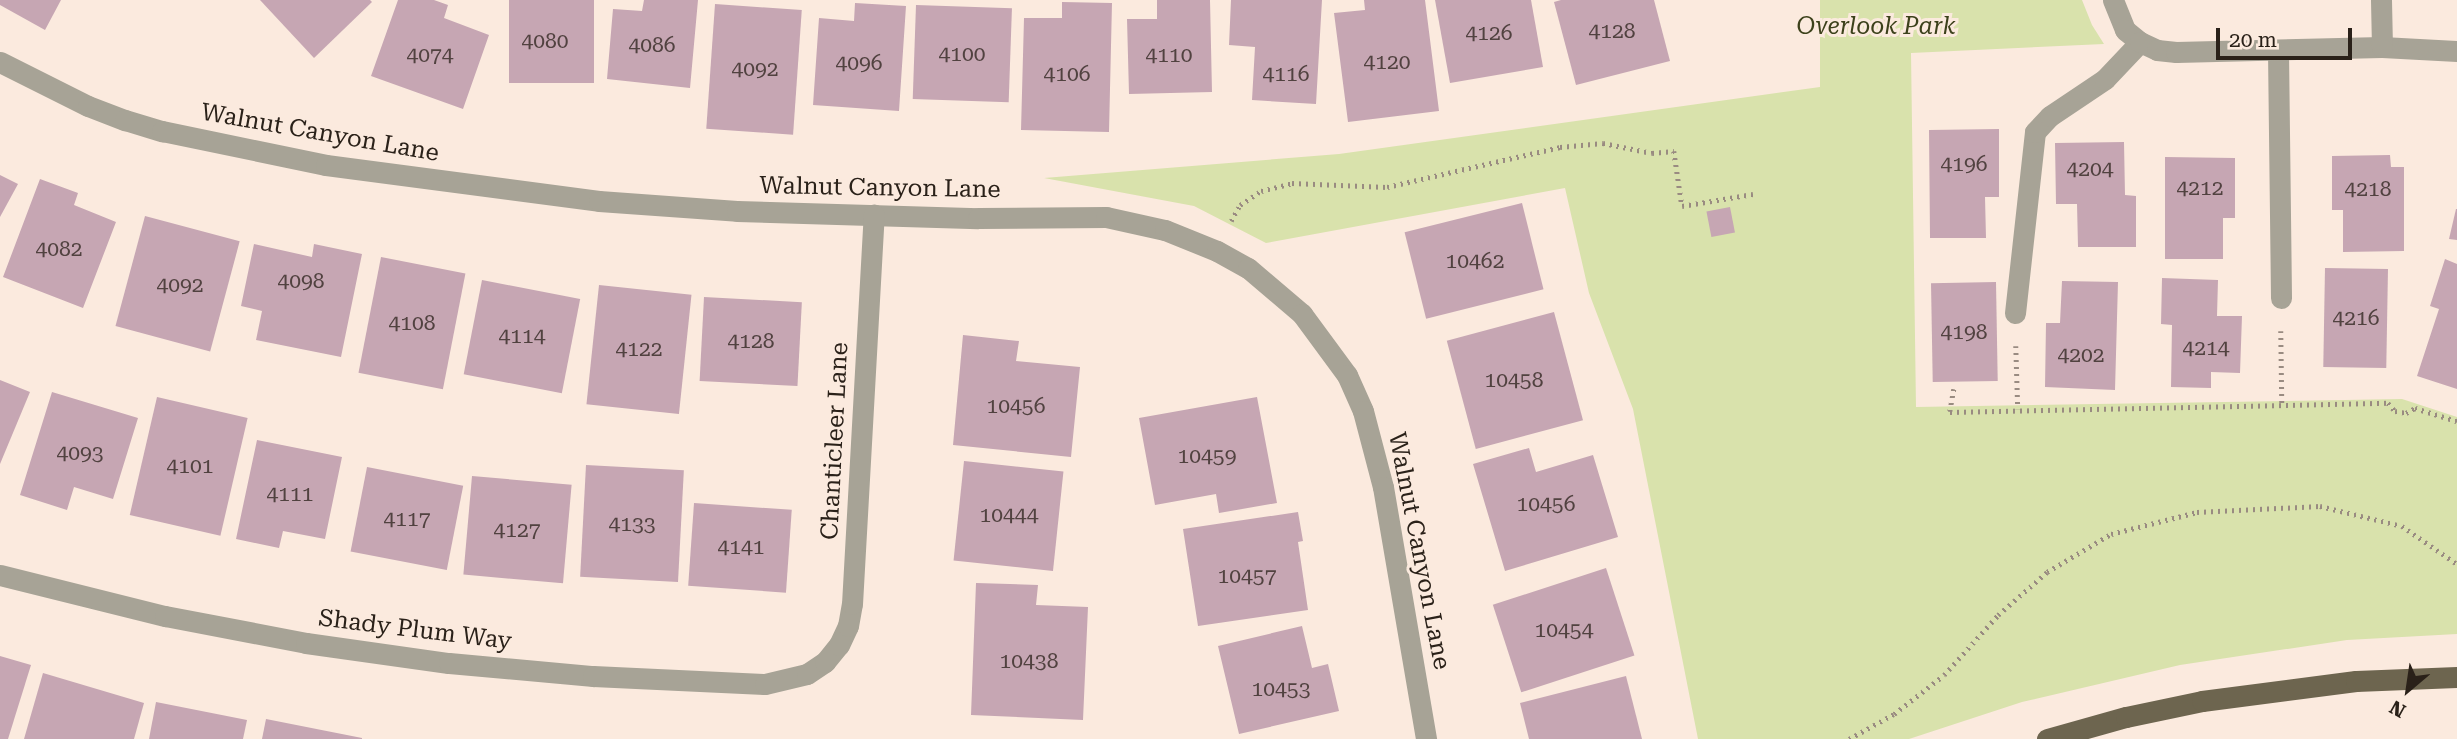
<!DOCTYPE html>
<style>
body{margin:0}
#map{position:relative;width:2457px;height:739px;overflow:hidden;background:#fbeade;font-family:"Roboto Serif",serif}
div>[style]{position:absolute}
.green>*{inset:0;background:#d9e2ac}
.building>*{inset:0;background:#c6a6b3;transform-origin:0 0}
.path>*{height:4.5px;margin-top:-2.25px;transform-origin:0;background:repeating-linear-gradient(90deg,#998b81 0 2px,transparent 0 7px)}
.lane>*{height:21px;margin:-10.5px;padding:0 10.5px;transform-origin:10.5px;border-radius:10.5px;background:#a7a396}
.street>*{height:21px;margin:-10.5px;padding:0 10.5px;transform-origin:10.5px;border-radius:10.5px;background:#a7a396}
.primary>*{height:21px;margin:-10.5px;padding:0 10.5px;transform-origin:10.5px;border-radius:10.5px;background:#6d654f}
span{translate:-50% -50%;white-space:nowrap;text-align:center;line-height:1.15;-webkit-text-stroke:6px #fbeade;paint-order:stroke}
.number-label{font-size:21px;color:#514240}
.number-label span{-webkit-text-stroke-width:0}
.park-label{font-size:24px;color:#3c411b;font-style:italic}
.street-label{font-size:24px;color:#2a2119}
.north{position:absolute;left:2373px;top:655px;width:70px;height:70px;-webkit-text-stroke:5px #fbeade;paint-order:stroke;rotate:209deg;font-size:19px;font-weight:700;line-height:28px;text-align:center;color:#2a2119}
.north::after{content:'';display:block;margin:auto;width:24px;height:32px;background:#2a2119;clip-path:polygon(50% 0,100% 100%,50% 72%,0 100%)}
.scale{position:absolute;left:2216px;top:28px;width:136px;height:32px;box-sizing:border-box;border:4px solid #2a2119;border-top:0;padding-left:9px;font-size:21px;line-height:24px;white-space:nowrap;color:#2a2119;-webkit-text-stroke:5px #fbeade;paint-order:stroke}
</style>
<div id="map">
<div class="green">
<div style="clip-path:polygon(1820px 0,2082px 0,2092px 25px,2104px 44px,1911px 53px,1916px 407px,2402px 399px,2457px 417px,2457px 634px,2347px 640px,2180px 665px,2022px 702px,1909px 739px,1698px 739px,1633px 409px,1589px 293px,1565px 188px,1266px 243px,1194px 206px,1044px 178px,1339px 154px,1820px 87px)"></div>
</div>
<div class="building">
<div style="clip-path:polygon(0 0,61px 0,45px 30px,0 5px)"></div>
<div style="clip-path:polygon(260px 0,370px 0,372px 2px,314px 58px)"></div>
<div style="clip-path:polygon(398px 0,434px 0,448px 5px,444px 18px,489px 35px,463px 109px,371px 76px)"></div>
<div style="left:509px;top:0;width:85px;height:83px"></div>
<div style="clip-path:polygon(644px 0,698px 0,690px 88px,607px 79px,613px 9px,642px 11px)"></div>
<div style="clip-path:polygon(1157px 0,1210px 0,1212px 92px,1129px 94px,1127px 19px,1157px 19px)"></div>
<div style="clip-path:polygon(1231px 0,1322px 0,1316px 104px,1252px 100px,1255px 47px,1229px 45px)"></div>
<div style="clip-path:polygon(1364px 0,1425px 0,1439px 111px,1348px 122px,1334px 13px,1365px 10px)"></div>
<div style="clip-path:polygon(1435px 0,1531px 0,1543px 67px,1450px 83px)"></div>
<div style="clip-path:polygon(1561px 0,1654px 0,1670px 61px,1576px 85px,1554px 2px)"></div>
<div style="clip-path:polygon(1062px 2px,1112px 3px,1109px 132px,1021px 130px,1024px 18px,1062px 18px)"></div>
<div style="clip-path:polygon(855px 3px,906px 6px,899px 111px,813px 105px,819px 18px,854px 21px)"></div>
<div style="left:715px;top:4px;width:87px;height:125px;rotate:4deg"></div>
<div style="left:916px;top:5px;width:96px;height:94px;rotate:2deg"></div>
<div style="clip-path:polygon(1999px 129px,1999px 197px,1985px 197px,1986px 238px,1930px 238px,1929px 130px)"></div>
<div style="clip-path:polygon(2124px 142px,2125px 195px,2136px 196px,2136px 247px,2078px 247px,2077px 204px,2056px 204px,2055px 143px)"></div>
<div style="clip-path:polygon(2390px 155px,2391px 167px,2404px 167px,2404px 251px,2343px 252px,2343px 210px,2332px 210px,2332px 156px)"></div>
<div style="clip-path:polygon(2165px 157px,2235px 158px,2235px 218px,2223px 218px,2223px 259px,2165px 259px)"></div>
<div style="clip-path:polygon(0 175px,18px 184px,0 217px)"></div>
<div style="clip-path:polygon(40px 179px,78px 193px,74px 205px,116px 222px,83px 308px,3px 277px)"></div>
<div style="left:1522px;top:203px;width:89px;height:121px;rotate:76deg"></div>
<div style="left:1730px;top:207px;width:26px;height:24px;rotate:79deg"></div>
<div style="clip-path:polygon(2456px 209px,2457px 209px,2457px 240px,2449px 239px)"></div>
<div style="left:145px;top:216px;width:98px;height:114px;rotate:15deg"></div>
<div style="clip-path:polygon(254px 244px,312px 257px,314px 244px,362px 254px,341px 357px,256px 340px,262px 311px,241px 306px)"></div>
<div style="left:381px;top:257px;width:86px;height:118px;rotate:11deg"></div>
<div style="clip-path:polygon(2445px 259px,2457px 264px,2457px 389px,2417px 376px,2439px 309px,2430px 306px)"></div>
<div style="left:2325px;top:268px;width:63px;height:99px;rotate:1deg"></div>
<div style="clip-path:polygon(2162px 278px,2218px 280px,2217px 316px,2242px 316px,2240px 373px,2211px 372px,2211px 388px,2171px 387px,2172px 325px,2161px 324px)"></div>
<div style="left:482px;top:280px;width:100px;height:96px;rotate:11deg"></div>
<div style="clip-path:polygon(2062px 281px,2118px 282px,2115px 390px,2045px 387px,2046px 323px,2060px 323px)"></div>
<div style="left:1996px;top:282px;width:99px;height:65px;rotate:89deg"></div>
<div style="left:599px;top:285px;width:93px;height:120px;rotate:6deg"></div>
<div style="left:704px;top:297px;width:98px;height:84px;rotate:3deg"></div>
<div style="left:1554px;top:312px;width:112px;height:111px;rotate:75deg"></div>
<div style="clip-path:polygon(963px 335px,1019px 341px,1016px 361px,1080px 367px,1071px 457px,953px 445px)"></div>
<div style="clip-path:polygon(0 380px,30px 392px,0 464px)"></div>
<div style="clip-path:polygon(52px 392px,138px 418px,113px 499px,74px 487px,67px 510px,20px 495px)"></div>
<div style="left:157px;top:397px;width:93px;height:121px;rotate:13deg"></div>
<div style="clip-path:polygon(1257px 397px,1277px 503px,1219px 513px,1216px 494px,1155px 505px,1139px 418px)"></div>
<div style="clip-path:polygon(257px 440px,342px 457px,325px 539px,283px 531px,279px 548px,236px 539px)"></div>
<div style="clip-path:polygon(1529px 448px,1536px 472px,1593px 455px,1618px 537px,1505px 571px,1473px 464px)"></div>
<div style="left:964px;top:461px;width:100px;height:100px;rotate:6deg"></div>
<div style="left:586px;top:465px;width:98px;height:112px;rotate:3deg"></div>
<div style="left:367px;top:467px;width:98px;height:86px;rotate:11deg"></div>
<div style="left:472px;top:476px;width:100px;height:99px;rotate:5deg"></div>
<div style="left:694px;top:503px;width:98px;height:83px;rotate:4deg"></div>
<div style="clip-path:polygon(1298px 512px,1303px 541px,1298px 542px,1308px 610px,1198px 626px,1183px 529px)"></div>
<div style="left:1606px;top:568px;width:92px;height:119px;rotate:72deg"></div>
<div style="clip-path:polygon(976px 583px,1038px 585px,1036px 605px,1088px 607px,1083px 720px,971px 715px)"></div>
<div style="clip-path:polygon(1302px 626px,1312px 668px,1328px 664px,1339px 711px,1239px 734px,1218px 646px)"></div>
<div style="clip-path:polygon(0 656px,31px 665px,8px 739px,0 739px)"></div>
<div style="clip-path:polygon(43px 673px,144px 703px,134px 739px,24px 739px)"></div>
<div style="clip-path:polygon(1626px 676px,1642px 739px,1529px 739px,1520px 703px)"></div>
<div style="clip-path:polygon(156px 702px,247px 720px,243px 739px,149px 739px)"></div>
<div style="clip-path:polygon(266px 719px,362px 738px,362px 739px,262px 739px)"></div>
</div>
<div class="path">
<div style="left:1231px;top:221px;width:18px;rotate:-61deg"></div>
<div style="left:1240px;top:205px;width:25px;rotate:-34deg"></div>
<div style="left:1261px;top:191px;width:32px;rotate:-14deg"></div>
<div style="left:1292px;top:183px;width:95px;rotate:2.4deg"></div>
<div style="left:1387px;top:187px;width:178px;rotate:-13deg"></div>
<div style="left:1560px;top:147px;width:43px;rotate:-5.3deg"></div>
<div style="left:1603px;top:143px;width:50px;rotate:11.5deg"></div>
<div style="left:1652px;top:153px;width:22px;rotate:-5deg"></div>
<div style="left:1674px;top:151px;width:56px;rotate:81.7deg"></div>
<div style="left:1682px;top:206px;width:72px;rotate:-9.6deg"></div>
<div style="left:2281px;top:331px;width:76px;rotate:89.2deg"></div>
<div style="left:2016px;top:346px;width:63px;rotate:88.2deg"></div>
<div style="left:1954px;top:389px;width:23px;rotate:100deg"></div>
<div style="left:1950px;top:412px;width:438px;rotate:-1.2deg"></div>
<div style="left:2388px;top:403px;width:11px;rotate:49deg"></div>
<div style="left:2395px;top:411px;width:11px;rotate:10deg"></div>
<div style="left:2406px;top:413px;width:10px;rotate:-29deg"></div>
<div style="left:2415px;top:408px;width:44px;rotate:17.2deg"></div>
<div style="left:1849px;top:739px;width:51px;rotate:-29.1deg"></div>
<div style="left:1894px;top:714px;width:63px;rotate:-38deg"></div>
<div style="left:1944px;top:675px;width:81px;rotate:-48deg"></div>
<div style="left:1998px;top:615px;width:65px;rotate:-41.3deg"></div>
<div style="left:2047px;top:572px;width:74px;rotate:-30.7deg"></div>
<div style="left:2111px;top:534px;width:89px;rotate:-14.3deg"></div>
<div style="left:2197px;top:512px;width:123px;rotate:-2.8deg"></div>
<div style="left:2320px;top:506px;width:84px;rotate:13.7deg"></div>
<div style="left:2402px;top:526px;width:67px;rotate:34.6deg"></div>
</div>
<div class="lane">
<div style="left:2278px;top:51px;width:247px;rotate:89.3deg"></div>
<div style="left:2015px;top:313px;width:182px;rotate:-83.7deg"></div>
<div style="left:2035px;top:132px;width:22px;rotate:-47deg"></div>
<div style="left:2050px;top:116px;width:66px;rotate:-33.9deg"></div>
<div style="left:2105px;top:79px;width:51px;rotate:-46.6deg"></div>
</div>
<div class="street">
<div style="left:2113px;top:0;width:32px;rotate:68deg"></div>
<div style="left:2125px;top:30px;width:19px;rotate:39deg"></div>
<div style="left:2140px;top:42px;width:19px;rotate:25deg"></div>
<div style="left:2157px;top:50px;width:19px;rotate:6deg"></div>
<div style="left:2176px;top:52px;width:206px;rotate:-1.4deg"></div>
<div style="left:2382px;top:47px;width:75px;rotate:3.1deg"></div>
<div style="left:2381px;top:0;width:47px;rotate:88.8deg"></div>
<div style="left:0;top:62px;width:98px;rotate:26.6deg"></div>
<div style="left:88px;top:106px;width:40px;rotate:21deg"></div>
<div style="left:125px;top:120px;width:39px;rotate:17deg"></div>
<div style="left:162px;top:131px;width:167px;rotate:11.7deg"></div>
<div style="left:326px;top:165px;width:275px;rotate:7.5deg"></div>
<div style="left:599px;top:201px;width:138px;rotate:4.1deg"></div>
<div style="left:737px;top:211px;width:241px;rotate:1.7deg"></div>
<div style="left:978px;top:218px;width:128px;rotate:-0.4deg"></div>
<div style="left:1106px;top:217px;width:60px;rotate:12.4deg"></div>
<div style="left:1165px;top:230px;width:56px;rotate:22deg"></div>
<div style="left:1217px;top:251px;width:35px;rotate:29deg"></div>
<div style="left:1248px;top:268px;width:71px;rotate:40.4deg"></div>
<div style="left:1302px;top:314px;width:76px;rotate:53.6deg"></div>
<div style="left:1347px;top:375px;width:39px;rotate:66deg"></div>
<div style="left:1363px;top:411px;width:79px;rotate:75.3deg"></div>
<div style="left:1383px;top:487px;width:256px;rotate:80.3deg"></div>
<div style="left:0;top:575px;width:170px;rotate:14deg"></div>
<div style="left:165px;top:616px;width:144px;rotate:10.8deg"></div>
<div style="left:306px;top:643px;width:144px;rotate:8deg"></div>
<div style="left:449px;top:663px;width:145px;rotate:5.2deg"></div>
<div style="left:593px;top:676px;width:172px;rotate:2.7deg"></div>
<div style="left:765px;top:684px;width:43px;rotate:-13.4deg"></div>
<div style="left:807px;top:674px;width:22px;rotate:-34deg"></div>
<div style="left:825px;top:662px;width:22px;rotate:-51deg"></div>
<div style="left:839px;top:645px;width:21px;rotate:-65deg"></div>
<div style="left:848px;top:626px;width:22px;rotate:-80deg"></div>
<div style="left:852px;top:604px;width:390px;rotate:-86.8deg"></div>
</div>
<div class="primary">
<div style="left:2047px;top:739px;width:82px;rotate:-15.6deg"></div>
<div style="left:2126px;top:717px;width:78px;rotate:-11.9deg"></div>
<div style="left:2202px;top:701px;width:155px;rotate:-7.4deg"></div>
<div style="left:2356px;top:681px;width:101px;rotate:-2.3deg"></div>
</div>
<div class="number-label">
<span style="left:1612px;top:31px">4128</span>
<span style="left:1489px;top:33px">4126</span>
<span style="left:545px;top:41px">4080</span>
<span style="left:652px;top:45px">4086</span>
<span style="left:962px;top:54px">4100</span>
<span style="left:430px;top:55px">4074</span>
<span style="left:1169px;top:55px">4110</span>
<span style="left:1387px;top:62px">4120</span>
<span style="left:859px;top:63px">4096</span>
<span style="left:755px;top:69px">4092</span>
<span style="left:1067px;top:74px">4106</span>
<span style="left:1286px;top:74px">4116</span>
<span style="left:1964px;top:164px">4196</span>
<span style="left:2090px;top:169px">4204</span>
<span style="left:2200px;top:188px">4212</span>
<span style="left:2368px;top:189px">4218</span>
<span style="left:59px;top:249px">4082</span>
<span style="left:1475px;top:261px">10462</span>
<span style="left:301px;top:281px">4098</span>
<span style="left:180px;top:285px">4092</span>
<span style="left:2356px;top:318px">4216</span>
<span style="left:412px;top:323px">4108</span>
<span style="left:1964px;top:332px">4198</span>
<span style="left:522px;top:336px">4114</span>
<span style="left:751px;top:341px">4128</span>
<span style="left:2206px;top:348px">4214</span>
<span style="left:639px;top:349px">4122</span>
<span style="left:2081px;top:355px">4202</span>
<span style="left:1514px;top:380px">10458</span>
<span style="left:1016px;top:406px">10456</span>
<span style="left:80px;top:453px">4093</span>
<span style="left:1207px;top:456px">10459</span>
<span style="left:190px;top:466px">4101</span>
<span style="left:290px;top:494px">4111</span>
<span style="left:1546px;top:504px">10456</span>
<span style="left:1009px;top:515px">10444</span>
<span style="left:407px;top:519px">4117</span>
<span style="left:632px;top:524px">4133</span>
<span style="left:517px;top:530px">4127</span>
<span style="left:741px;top:547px">4141</span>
<span style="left:1247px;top:576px">10457</span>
<span style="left:1564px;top:630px">10454</span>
<span style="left:1029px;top:661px">10438</span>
<span style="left:1281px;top:689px">10453</span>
</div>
<div class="park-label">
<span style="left:1876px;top:27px">Overlook Park</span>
</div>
<div class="street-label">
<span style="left:320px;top:133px;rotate:10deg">Walnut Canyon Lane</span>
<span style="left:880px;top:188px;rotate:1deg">Walnut Canyon Lane</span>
<span style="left:835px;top:441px;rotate:-87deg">Chanticleer Lane</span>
<span style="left:1419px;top:551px;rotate:79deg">Walnut Canyon Lane</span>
<span style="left:415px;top:630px;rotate:7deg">Shady Plum Way</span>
</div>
<div class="north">N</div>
<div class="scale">20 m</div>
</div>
